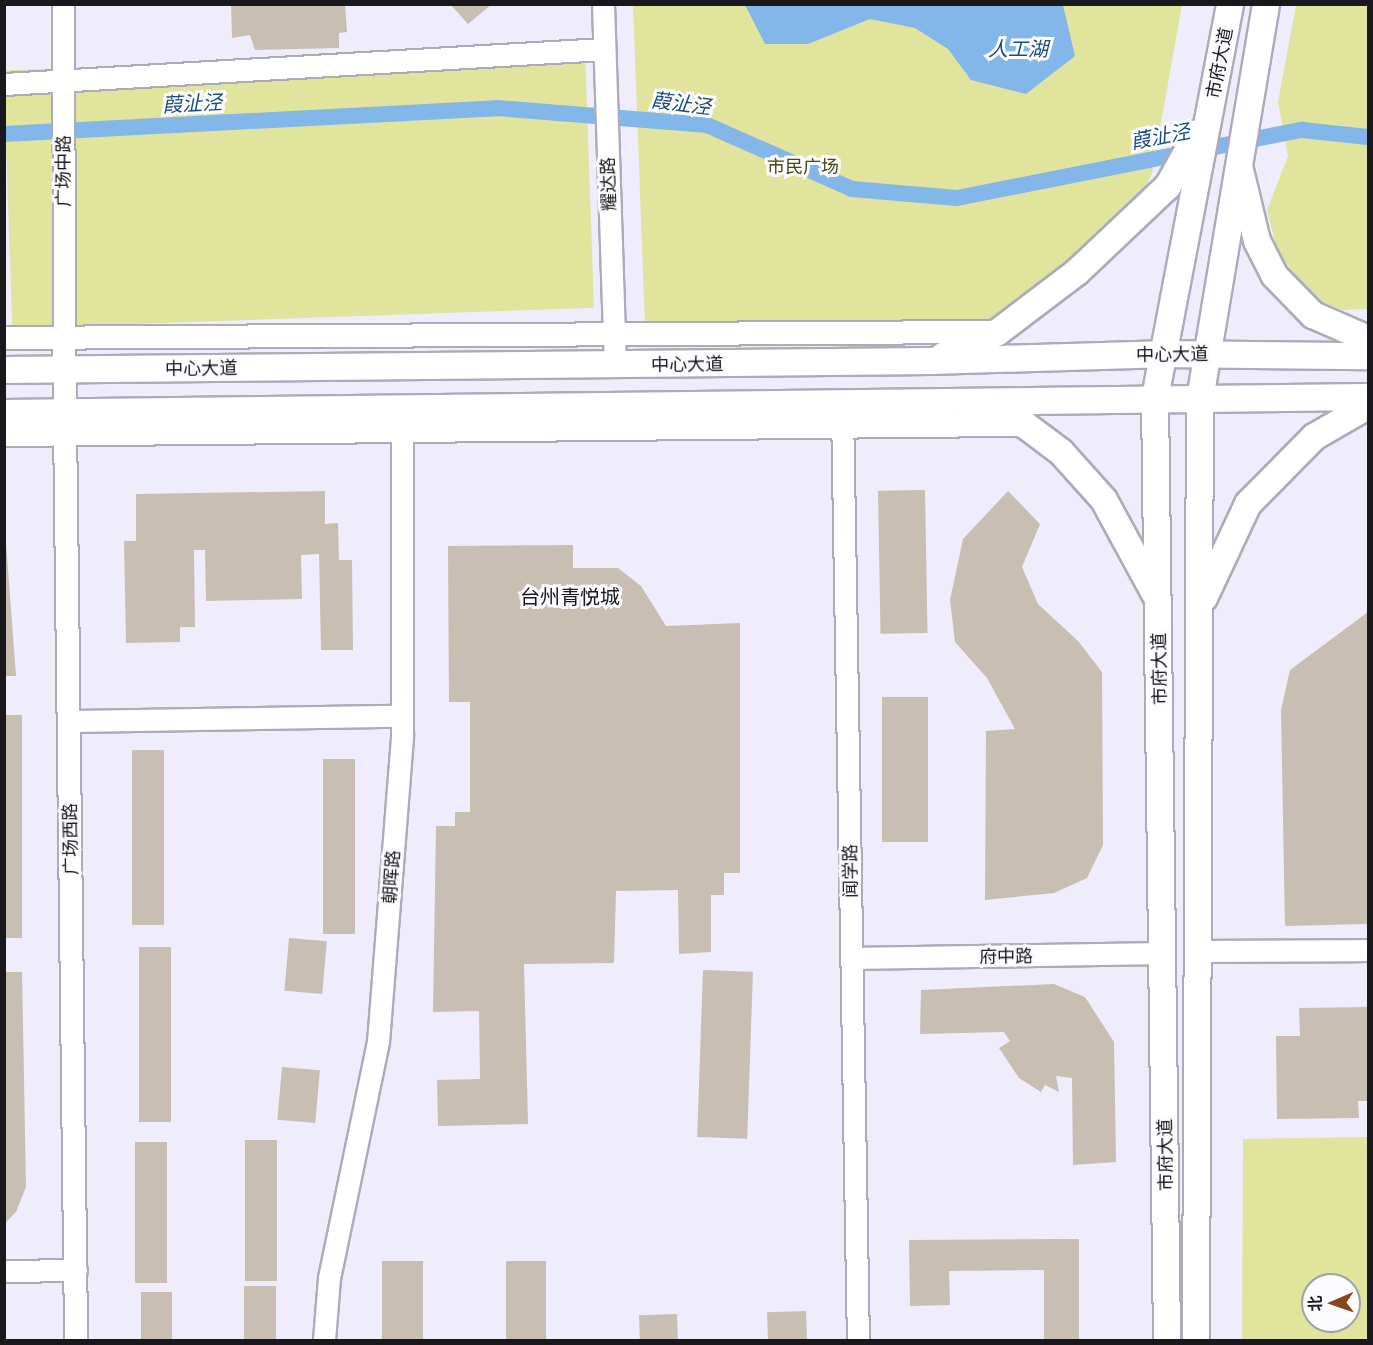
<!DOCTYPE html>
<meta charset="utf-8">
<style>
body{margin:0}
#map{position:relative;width:1373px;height:1345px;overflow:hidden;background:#efecfc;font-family:"Open Sans","Noto Sans SC",sans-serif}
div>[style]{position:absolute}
.green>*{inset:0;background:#e1e49d;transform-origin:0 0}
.water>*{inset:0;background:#83b6e9}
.canal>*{height:16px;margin:-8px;padding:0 8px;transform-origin:8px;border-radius:8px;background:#83b6e9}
.building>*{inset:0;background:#c9beb2;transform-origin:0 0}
.roads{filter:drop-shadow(2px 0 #adabb9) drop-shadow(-2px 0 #adabb9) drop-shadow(0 2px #adabb9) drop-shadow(0 -2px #adabb9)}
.tertiary>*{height:21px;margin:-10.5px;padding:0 10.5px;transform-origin:10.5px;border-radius:10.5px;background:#fff}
.secondary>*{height:22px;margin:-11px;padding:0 11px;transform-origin:11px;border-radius:11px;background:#fff}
.primary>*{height:26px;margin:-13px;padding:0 13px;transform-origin:13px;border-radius:13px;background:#fff}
span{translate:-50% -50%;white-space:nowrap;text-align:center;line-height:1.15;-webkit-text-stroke:6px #fcfbfe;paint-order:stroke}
.street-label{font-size:18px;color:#19181d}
.park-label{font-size:18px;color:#474812}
.water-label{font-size:20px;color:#174d7d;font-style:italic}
.neighbourhood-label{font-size:20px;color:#19181d}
.frame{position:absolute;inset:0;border:6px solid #19181d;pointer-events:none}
.north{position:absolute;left:1301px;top:1273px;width:60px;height:60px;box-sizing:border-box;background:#fcfbfe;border:2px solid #a1a0a4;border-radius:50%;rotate:268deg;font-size:16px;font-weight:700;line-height:24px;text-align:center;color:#19181d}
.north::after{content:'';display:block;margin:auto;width:21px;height:27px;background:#894617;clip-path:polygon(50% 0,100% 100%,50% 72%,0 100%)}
</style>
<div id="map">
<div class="green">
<div style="clip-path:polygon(633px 5px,1182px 5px,1152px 173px,1139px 203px,1019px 303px,975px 326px,645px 328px)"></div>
<div style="clip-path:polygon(1296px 5px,1368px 5px,1368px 309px,1343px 310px,1317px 300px,1278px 254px,1267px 210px,1288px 156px,1278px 102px)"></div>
<div style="left:585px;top:50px;width:258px;height:582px;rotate:88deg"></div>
<div style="clip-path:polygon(evenodd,1368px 1137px,1368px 1340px,1242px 1340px,1243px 1139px,1368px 1137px,1313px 1285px,1349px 1285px,1349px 1321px,1313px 1321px,1313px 1285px)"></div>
</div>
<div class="water">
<div style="clip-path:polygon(745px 5px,1063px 5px,1075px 56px,1026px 94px,971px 80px,948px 49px,915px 28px,870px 19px,808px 44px,765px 44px)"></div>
</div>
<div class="canal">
<div style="left:4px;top:134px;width:494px;rotate:-3deg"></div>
<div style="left:497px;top:108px;width:211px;rotate:4.6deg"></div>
<div style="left:707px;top:125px;width:158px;rotate:23.8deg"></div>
<div style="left:852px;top:189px;width:105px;rotate:4.9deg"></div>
<div style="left:957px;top:198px;width:352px;rotate:-11.2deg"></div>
<div style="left:1302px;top:130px;width:66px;rotate:6.1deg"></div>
</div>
<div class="building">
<div style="clip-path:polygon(231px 4px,345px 4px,347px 32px,339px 33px,339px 48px,255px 50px,250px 35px,232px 38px)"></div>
<div style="clip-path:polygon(450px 4px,492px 4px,468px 24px)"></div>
<div style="left:925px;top:490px;width:143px;height:47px;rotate:89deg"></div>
<div style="clip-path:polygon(325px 491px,325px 524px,338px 523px,339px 560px,352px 560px,353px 650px,321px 650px,319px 554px,301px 555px,302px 599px,206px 601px,205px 550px,194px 550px,195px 627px,180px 627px,180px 642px,126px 643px,124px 541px,136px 541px,136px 494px)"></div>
<div style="clip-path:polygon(1008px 491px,1040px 524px,1022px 567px,1038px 604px,1078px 641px,1102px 672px,1103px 845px,1087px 878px,1054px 893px,985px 900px,986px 731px,1015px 729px,987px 678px,955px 642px,950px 600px,963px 539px)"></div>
<div style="clip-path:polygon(4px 516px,16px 676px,4px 676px)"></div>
<div style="clip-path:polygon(573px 545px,573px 568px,618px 568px,641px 586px,666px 626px,740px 623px,740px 873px,724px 873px,724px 895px,711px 895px,711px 952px,679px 954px,678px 890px,616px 891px,614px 963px,524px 964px,528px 1124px,438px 1126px,437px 1080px,480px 1079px,479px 1011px,433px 1012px,436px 826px,455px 826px,455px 812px,470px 812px,470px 702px,449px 702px,448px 546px)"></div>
<div style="clip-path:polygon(1368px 612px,1368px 924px,1285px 926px,1281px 710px,1290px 670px)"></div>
<div style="left:882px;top:697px;width:46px;height:145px"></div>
<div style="left:4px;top:715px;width:18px;height:223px"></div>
<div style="left:132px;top:750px;width:32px;height:175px"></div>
<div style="left:323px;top:759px;width:32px;height:175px"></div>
<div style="left:289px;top:938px;width:38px;height:53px;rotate:5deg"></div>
<div style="left:139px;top:947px;width:32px;height:175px"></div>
<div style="left:703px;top:970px;width:50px;height:167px;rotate:2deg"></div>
<div style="clip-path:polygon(4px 972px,22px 972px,26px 1187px,16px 1212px,4px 1224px)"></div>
<div style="clip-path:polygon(1054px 984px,1085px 997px,1114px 1042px,1116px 1162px,1073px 1165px,1072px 1078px,1056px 1076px,1059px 1092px,1045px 1085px,1041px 1092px,1019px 1078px,999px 1048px,1010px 1041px,1004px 1032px,920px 1034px,921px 990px)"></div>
<div style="clip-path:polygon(1368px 1007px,1368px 1101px,1358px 1101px,1359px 1118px,1277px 1119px,1276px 1036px,1300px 1036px,1299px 1008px)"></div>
<div style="left:282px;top:1067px;width:38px;height:53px;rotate:5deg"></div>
<div style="left:277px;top:1140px;width:141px;height:32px;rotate:90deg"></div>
<div style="left:135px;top:1142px;width:32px;height:141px"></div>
<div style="clip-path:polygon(1079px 1239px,1079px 1340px,1044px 1340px,1044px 1270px,949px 1271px,950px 1305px,910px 1306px,909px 1240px)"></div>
<div style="left:382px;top:1261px;width:41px;height:79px"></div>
<div style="left:506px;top:1261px;width:40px;height:79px"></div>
<div style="left:244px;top:1286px;width:32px;height:54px"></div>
<div style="left:141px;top:1292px;width:31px;height:48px"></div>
<div style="left:806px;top:1311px;width:29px;height:39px;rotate:88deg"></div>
<div style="left:677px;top:1314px;width:26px;height:38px;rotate:88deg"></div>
</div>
<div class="roads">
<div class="tertiary">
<div style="left:63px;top:4px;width:333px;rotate:89.8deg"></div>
<div style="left:603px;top:4px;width:360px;rotate:88.1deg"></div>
<div style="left:4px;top:84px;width:601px;rotate:-3.34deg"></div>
<div style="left:842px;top:409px;width:931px;rotate:89.02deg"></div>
<div style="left:69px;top:721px;width:333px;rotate:-0.9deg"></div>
<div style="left:1198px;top:951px;width:170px;rotate:-0.3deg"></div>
<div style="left:851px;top:958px;width:311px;rotate:-0.9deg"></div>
<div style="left:4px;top:1271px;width:72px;rotate:-0.8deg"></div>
<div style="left:324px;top:1340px;width:62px;rotate:-85.4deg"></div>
<div style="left:329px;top:1278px;width:241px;rotate:-78.3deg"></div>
<div style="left:378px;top:1042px;width:309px;rotate:-85.5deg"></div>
<div style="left:402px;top:734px;width:320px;rotate:-90deg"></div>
</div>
<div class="secondary">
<div style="left:64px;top:337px;width:1003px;rotate:89.31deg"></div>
<div style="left:4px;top:338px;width:993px;rotate:-0.35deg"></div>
<div style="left:4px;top:435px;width:1010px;rotate:-0.57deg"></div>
</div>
<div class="primary">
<div style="left:1240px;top:170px;width:73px;rotate:76.5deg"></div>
<div style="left:1257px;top:241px;width:38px;rotate:63deg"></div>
<div style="left:1274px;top:275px;width:56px;rotate:45.7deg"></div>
<div style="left:1313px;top:315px;width:60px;rotate:23.6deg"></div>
<div style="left:943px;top:356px;width:60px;rotate:-23.6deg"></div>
<div style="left:998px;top:332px;width:99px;rotate:-37.2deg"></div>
<div style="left:1077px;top:272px;width:125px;rotate:-43.4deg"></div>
<div style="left:1168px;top:186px;width:60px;rotate:-60.9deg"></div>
<div style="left:4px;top:370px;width:927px;rotate:-0.56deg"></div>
<div style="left:931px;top:361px;width:230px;rotate:-1.7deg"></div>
<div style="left:1161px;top:354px;width:207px;rotate:0.6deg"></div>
<div style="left:972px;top:408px;width:56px;rotate:17.8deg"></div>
<div style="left:1025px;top:425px;width:45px;rotate:36.9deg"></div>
<div style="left:1061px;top:452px;width:64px;rotate:48.1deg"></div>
<div style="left:1104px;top:500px;width:107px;rotate:61.5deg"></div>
<div style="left:4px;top:413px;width:1364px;rotate:-0.67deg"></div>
<div style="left:1204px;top:598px;width:104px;rotate:-64.9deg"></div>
<div style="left:1248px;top:504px;width:94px;rotate:-45.4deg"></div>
<div style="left:1314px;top:437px;width:62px;rotate:-29.9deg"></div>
<div style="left:1167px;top:1340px;width:942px;rotate:-90.73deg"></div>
<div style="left:1155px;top:398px;width:401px;rotate:-79.2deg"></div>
<div style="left:1196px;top:1340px;width:941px;rotate:-89.76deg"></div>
<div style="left:1200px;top:399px;width:400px;rotate:-80.5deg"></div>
</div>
</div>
<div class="street-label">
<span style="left:1219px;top:63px;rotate:-79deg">市府大道</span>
<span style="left:63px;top:171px;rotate:-90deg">广场中路</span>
<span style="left:608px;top:184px;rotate:-92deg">耀达路</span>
<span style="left:1172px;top:354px;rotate:-1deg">中心大道</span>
<span style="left:687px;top:364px;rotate:-1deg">中心大道</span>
<span style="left:201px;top:368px;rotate:-1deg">中心大道</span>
<span style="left:1159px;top:669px;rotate:-91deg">市府大道</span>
<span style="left:70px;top:839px;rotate:-91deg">广场西路</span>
<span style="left:850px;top:871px;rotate:-91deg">闻学路</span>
<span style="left:391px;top:877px;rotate:-86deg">朝晖路</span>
<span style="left:1006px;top:956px;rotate:-1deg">府中路</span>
<span style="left:1165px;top:1155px;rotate:-91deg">市府大道</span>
</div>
<div class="park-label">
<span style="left:803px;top:166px">市民广场</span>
</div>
<div class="water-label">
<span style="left:1018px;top:48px">人工湖</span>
<span style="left:192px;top:103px;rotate:-3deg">葭沚泾</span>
<span style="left:681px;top:103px;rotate:7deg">葭沚泾</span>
<span style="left:1160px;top:136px;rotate:-11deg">葭沚泾</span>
</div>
<div class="neighbourhood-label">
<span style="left:570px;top:596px">台州青悦城</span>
</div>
<div class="frame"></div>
<div class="north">北</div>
</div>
